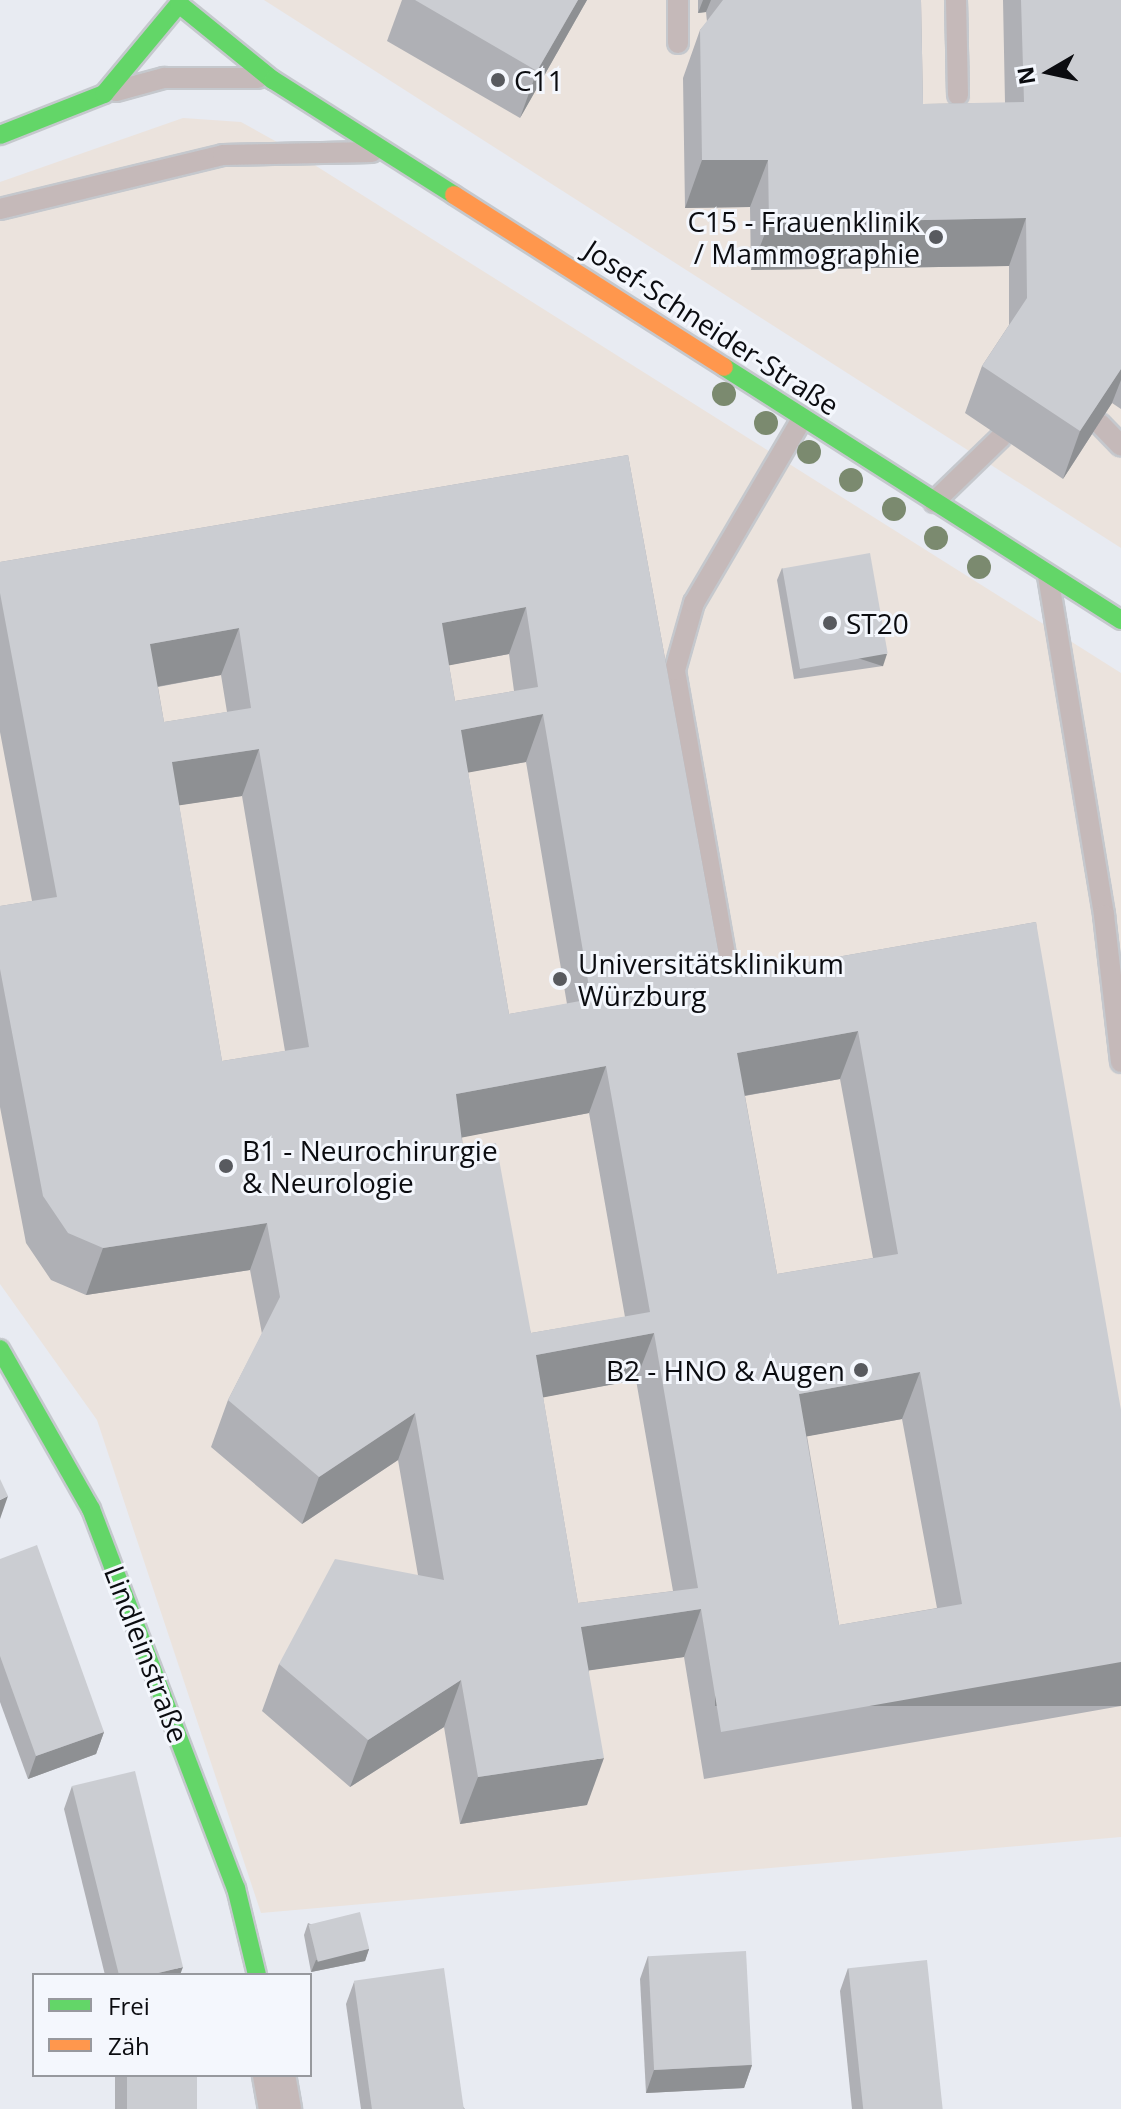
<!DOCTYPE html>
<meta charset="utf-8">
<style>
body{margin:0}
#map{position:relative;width:1121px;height:2109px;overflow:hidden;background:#e8ebf2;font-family:"Open Sans",sans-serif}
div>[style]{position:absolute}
.medical>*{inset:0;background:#ebe3dd}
.roads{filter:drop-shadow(2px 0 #c5c8cd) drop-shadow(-2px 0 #c5c8cd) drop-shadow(0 2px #c5c8cd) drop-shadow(0 -2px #c5c8cd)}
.lane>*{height:20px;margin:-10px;padding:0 10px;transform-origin:10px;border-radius:10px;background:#c5b9b9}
.street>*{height:42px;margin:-21px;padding:0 21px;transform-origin:21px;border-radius:21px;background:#c5b9b9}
.fast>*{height:18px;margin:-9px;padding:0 9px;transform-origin:9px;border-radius:9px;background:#63d668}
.slow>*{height:18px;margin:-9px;padding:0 9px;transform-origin:9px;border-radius:9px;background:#ff974d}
.trees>*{width:24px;height:24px;margin:-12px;border-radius:50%;background:#7b8a6f}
.wall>*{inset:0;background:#afb0b5;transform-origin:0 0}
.shaded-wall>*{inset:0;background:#8e9093;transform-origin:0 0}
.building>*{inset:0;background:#cbcdd2;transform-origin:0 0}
.dots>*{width:22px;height:22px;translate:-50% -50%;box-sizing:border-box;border:4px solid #f4f7fd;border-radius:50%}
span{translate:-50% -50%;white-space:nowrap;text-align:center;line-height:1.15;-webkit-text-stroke:6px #f4f7fd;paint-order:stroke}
.poi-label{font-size:28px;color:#0b0c10}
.left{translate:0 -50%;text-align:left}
.right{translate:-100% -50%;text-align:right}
.street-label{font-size:28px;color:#0b0c10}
.legend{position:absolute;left:32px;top:1973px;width:280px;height:104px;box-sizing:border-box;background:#f4f7fd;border:2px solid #97999e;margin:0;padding:10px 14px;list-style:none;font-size:24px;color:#0b0c10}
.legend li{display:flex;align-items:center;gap:16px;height:40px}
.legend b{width:40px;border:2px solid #97999e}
.north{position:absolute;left:1009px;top:32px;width:80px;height:80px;-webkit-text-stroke:6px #f4f7fd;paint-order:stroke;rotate:261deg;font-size:22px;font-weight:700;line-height:32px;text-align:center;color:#0b0c10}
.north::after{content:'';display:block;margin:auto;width:28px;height:36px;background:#0b0c10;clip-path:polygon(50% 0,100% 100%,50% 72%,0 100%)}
</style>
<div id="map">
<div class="medical">
<div style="clip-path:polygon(264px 0,1121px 0,1121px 548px)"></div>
<div style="clip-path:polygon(183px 118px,241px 122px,286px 147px,1121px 673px,1121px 1837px,261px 1913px,97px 1420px,0 1284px,0 182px)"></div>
</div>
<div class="roads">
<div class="lane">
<div style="left:678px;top:0;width:43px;rotate:90deg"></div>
<div style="left:956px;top:0;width:95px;rotate:88.8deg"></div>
<div style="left:116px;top:91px;width:50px;rotate:-15.2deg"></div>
<div style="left:164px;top:78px;width:94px"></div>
<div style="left:0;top:209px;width:229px;rotate:-13.6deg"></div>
<div style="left:223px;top:155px;width:149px;rotate:-1.2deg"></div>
<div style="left:1100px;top:424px;width:30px;rotate:46deg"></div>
<div style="left:934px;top:502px;width:93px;rotate:-44.1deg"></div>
<div style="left:1048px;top:576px;width:344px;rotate:80.6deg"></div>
<div style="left:1104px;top:915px;width:148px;rotate:83.4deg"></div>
<div style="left:730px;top:983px;width:318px;rotate:-100deg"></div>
<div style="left:675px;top:670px;width:70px;rotate:-74.2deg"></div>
<div style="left:694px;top:603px;width:213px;rotate:-59.6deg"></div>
</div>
<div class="street">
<div style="left:274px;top:2075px;width:35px;rotate:80deg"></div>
</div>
<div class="fast">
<div style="left:0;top:135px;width:112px;rotate:-21.5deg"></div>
<div style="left:104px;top:94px;width:117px;rotate:-50.2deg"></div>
<div style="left:179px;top:4px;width:121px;rotate:39deg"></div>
<div style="left:273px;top:80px;width:214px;rotate:32.4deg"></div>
<div style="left:724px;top:367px;width:471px;rotate:32.5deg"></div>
<div style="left:0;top:1349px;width:184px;rotate:60.4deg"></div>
<div style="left:91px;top:1509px;width:406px;rotate:69.1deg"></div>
<div style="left:236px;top:1888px;width:89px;rotate:76.4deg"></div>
</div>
<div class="slow">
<div style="left:454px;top:195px;width:320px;rotate:32.5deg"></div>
</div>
</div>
<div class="trees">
<div style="left:724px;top:394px"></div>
<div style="left:766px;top:423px"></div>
<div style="left:809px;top:452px"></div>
<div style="left:851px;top:480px"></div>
<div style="left:894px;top:509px"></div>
<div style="left:936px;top:538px"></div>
<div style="left:979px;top:567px"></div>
</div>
<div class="wall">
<div style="clip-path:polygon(402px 0,587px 0,520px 118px,387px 41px)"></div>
<div style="clip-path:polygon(698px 0,921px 0,923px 104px,1005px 103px,1003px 0,1121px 0,1121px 409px,1112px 403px,1063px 479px,965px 413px,982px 366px,1009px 325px,1009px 266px,751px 270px,750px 207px,685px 208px,683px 78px,700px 30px,707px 22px,706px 12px,698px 13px)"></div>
<div style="clip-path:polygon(evenodd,628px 455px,723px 977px,1036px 922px,1121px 1706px,704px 1779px,684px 1657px,589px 1670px,587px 1805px,460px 1824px,444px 1727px,350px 1787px,262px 1711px,279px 1664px,418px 1575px,398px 1460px,302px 1524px,211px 1447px,228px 1400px,262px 1334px,250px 1270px,86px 1295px,51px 1280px,26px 1243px,0 1107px,0 906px,32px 901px,0 732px,0 562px,628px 455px,509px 654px,514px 691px,455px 701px,449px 665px,509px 654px,628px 455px,221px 675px,227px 712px,164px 722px,158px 687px,221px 675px,628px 455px,526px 762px,567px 1004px,509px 1014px,468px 772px,526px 762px,628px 455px,242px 796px,285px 1051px,222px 1061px,179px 805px,242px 796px,628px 455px,840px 1079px,873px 1258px,777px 1274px,745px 1096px,840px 1079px,628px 455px,589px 1113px,625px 1317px,531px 1333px,463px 1149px,462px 1137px,589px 1113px,628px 455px,636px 1380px,673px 1591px,578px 1603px,543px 1397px,636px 1380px,628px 455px,902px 1419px,937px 1608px,839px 1625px,807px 1436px,902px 1419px)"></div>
<div style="clip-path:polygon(782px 568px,883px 666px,794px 679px,777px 580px)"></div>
<div style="clip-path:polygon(0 1559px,104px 1732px,96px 1754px,28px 1779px,0 1702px)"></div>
<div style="clip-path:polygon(72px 1786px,180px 1975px,105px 1975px,64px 1809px)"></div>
<div style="clip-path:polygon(308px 1923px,369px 1949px,365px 1961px,311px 1972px,304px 1935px)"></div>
<div style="clip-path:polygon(648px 1956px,752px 2065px,744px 2088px,646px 2093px,640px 1979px)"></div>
<div style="clip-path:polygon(848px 1968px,942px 2109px,852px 2109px,840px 1991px)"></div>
<div style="clip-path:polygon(354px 1982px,465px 2109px,361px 2109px,346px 2004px)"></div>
<div style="left:115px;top:2075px;width:82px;height:34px"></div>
</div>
<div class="shaded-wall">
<div style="clip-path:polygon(578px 0,587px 0,520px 118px,537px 71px)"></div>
<div style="clip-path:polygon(703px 0,711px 0,706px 12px,698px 13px)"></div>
<div style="clip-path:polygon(702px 160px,768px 160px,750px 207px,685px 208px)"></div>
<div style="clip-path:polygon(1026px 218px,1009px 266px,751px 270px,769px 223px)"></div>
<div style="clip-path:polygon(1121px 369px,1121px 380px,1112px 403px,1063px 479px,1080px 431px)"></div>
<div style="clip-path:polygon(526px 607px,509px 654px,425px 670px,442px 623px)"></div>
<div style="clip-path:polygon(239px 628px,221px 675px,133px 691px,150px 644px)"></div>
<div style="left:887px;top:654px;width:13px;height:90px;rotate:108deg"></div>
<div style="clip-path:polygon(543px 714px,526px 762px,444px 777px,461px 730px)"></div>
<div style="clip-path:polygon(259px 749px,242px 796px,155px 809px,172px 762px)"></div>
<div style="clip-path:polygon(858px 1031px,840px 1079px,720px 1100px,737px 1053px)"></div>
<div style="clip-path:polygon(606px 1066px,589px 1113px,439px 1142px,456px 1094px)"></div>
<div style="clip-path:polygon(267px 1223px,250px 1270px,86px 1295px,103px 1248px)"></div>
<div style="clip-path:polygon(654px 1333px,636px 1380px,519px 1402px,536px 1355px)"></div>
<div style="clip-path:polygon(920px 1372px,902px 1419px,782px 1441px,799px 1394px)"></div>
<div style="clip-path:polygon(415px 1413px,398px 1460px,302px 1524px,319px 1477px)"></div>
<div style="clip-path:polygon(8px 1496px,0 1519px,0 1500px)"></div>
<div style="clip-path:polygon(701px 1609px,684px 1657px,564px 1674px,581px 1627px)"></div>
<div style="left:1121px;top:1662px;width:44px;height:406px;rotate:90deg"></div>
<div style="clip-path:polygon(461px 1680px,444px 1727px,350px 1787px,368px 1740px)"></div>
<div style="clip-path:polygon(104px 1732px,96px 1754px,28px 1779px,36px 1756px)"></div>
<div style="clip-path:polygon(604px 1758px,587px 1805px,460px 1824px,478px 1777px)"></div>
<div style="clip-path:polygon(369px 1949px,365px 1961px,311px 1972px,316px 1960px)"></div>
<div style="clip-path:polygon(183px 1967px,180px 1975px,150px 1975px)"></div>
<div style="clip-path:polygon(752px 2065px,744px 2088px,646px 2093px,654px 2070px)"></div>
</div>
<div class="building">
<div style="clip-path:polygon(415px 0,578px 0,537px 71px)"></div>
<div style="clip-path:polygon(723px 0,921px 0,923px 104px,1024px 102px,1021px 0,1121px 0,1121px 369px,1080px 431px,982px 366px,1027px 298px,1026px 218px,769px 223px,768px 160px,702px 160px,700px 30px)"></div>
<div style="clip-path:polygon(evenodd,628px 455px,723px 977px,1036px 922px,1121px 1410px,1121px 1662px,721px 1732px,701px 1609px,581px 1627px,604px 1758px,478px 1777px,461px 1680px,368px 1740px,279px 1664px,335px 1559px,444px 1580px,415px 1413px,319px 1477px,228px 1400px,280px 1297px,267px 1223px,103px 1248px,68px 1233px,43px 1196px,0 969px,0 906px,57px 897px,0 593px,0 562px,628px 455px,526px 607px,538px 687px,455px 701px,442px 623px,526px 607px,628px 455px,239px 628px,251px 708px,164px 722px,150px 644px,239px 628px,628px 455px,543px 714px,591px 999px,509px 1014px,461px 730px,543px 714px,628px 455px,259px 749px,309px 1047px,222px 1061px,172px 762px,259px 749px,628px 455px,858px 1031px,898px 1254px,777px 1274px,737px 1053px,858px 1031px,628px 455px,606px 1066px,650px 1312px,531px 1333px,496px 1143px,463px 1149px,456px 1094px,606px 1066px,628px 455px,654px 1333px,698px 1588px,578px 1603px,536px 1355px,654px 1333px,628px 455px,920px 1372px,962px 1604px,839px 1625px,799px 1394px,920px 1372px)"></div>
<div style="left:870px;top:553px;width:102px;height:89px;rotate:80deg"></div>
<div style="clip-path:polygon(0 1479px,8px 1496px,0 1500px)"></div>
<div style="clip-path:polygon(37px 1545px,104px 1732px,36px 1756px,0 1656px,0 1559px)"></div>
<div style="clip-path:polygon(135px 1771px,183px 1967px,150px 1975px,119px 1975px,72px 1786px)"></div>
<div style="left:360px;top:1912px;width:38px;height:53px;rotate:76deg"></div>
<div style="left:746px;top:1951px;width:114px;height:98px;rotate:87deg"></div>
<div style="left:927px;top:1960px;width:150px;height:79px;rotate:84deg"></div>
<div style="left:444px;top:1968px;width:143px;height:91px;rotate:82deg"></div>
<div style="left:127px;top:2075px;width:70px;height:34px"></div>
</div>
<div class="dots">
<div style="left:498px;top:80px;background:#585a5f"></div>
<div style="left:936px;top:237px;background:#585a5f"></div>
<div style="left:830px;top:623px;background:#585a5f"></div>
<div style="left:560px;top:979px;background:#585a5f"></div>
<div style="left:226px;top:1166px;background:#585a5f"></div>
<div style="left:861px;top:1370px;background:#585a5f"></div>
</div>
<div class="poi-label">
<span class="left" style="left:514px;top:80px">C11</span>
<span class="right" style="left:920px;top:237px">C15 - Frauenklinik<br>/ Mammographie</span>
<span class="left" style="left:846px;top:623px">ST20</span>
<span class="left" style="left:578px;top:979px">Universitätsklinikum<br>Würzburg</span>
<span class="left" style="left:242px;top:1166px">B1 - Neurochirurgie<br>&amp; Neurologie</span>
<span class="right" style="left:845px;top:1370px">B2 - HNO &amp; Augen</span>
</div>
<div class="street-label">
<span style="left:712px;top:327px;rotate:33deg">Josef-Schneider-Straße</span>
<span style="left:147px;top:1654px;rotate:69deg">Lindleinstraße</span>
</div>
<ul class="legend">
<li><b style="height:10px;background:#63d668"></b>Frei</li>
<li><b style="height:10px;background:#ff974d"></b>Zäh</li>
</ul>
<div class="north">N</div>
</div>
